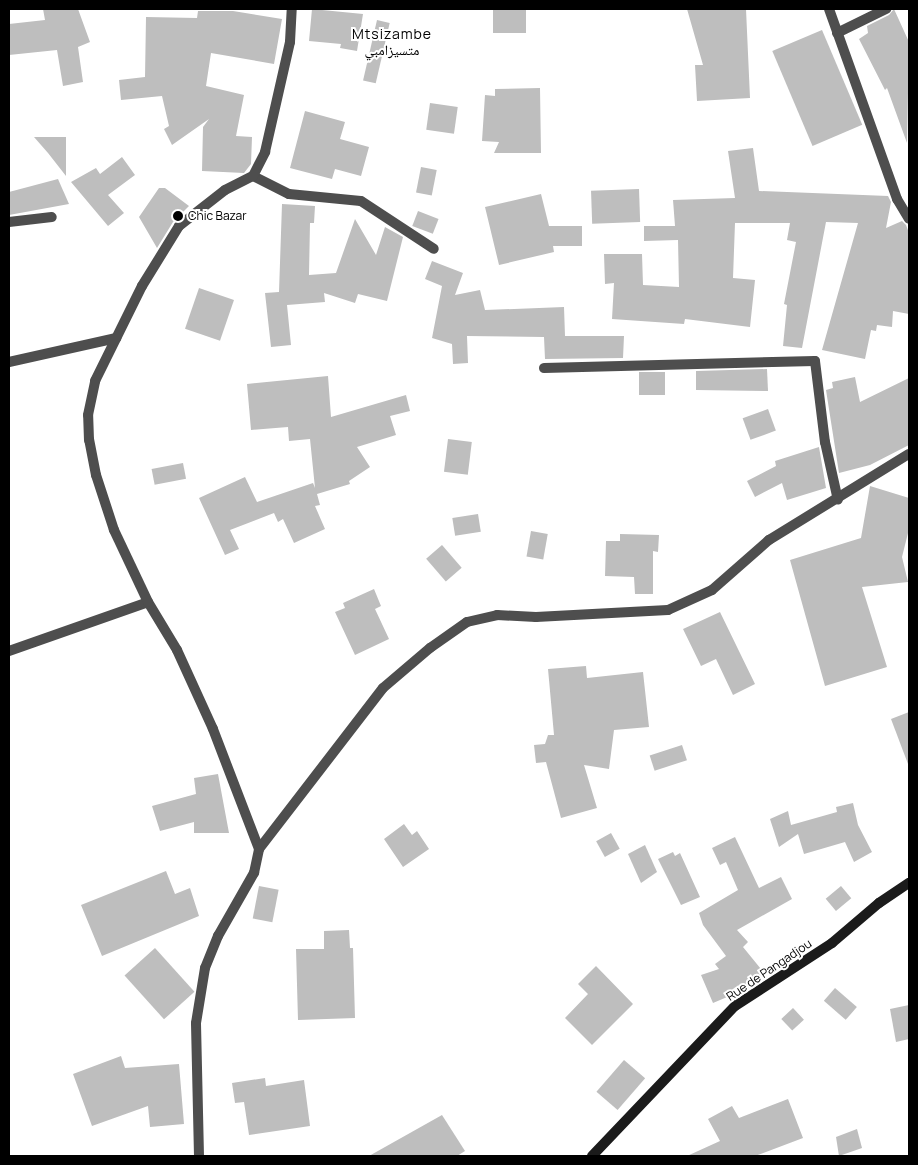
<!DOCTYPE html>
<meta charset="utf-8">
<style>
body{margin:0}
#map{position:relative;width:918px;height:1165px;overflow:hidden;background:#fff;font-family:Manrope,"Noto Naskh Arabic",sans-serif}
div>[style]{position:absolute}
.building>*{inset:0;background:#bebebe;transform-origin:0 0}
.minor>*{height:10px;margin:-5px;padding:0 5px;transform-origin:5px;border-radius:5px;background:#4e4e4e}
.tertiary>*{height:10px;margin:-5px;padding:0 5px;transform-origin:5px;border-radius:5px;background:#4e4e4e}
.secondary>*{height:10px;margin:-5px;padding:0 5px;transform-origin:5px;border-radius:5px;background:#1b1b1b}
.dots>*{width:14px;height:14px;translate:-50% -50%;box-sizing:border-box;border:2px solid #fff;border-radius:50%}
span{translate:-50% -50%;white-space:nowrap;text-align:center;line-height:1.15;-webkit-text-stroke:4px #fff;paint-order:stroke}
.poi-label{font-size:12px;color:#000}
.left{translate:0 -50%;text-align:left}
.street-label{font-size:12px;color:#000}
.neighbourhood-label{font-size:14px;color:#000;letter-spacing:1px}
.frame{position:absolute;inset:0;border:10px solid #000;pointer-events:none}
</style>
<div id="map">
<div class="building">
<div style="clip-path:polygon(43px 9px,78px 9px,90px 42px,78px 47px,83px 82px,63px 86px,57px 50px,9px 55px,9px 24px,45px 20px)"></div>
<div style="clip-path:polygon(312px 9px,363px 14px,357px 51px,340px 48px,341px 44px,309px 41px)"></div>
<div style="left:493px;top:9px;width:33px;height:24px"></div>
<div style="clip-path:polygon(687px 9px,746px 9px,750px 98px,697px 101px,695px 65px,703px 65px)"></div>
<div style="clip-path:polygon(894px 9px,909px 42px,907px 143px,887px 88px,885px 90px,859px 39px,868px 33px,867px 26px,889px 15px)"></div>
<div style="clip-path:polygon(198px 11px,233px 11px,282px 19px,274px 64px,211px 53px,206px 86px,244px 95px,236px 136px,252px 137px,251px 164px,244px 173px,202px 171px,203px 127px,209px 119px,172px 145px,164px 129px,169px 126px,162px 96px,121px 100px,119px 80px,145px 77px,146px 17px,197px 18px)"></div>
<div style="left:377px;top:20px;width:13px;height:62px;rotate:13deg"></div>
<div style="left:822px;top:30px;width:103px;height:54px;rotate:67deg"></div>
<div style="clip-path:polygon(540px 88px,541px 153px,494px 153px,499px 142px,482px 141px,485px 95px,495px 96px,495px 89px)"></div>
<div style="left:430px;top:103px;width:28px;height:27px;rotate:8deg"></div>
<div style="clip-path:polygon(305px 111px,345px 122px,340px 139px,369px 147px,361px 176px,335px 169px,332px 179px,290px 168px)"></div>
<div style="clip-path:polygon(34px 137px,66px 137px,66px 176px,48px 153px)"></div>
<div style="clip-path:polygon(753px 148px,759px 191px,888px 196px,891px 202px,886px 228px,902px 221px,906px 225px,909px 233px,909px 314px,893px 311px,892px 327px,877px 325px,876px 331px,871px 330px,865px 359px,822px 350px,858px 223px,826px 222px,802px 348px,783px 346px,787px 305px,784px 304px,796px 242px,787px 240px,790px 223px,735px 223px,733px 278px,755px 280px,750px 327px,685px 319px,684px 324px,612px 319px,614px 283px,605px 284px,604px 254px,642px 254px,643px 285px,679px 287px,678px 240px,644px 241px,644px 226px,675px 226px,673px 200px,735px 198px,728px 151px)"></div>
<div style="clip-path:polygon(122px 157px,135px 175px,108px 195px,124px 213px,108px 226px,71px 182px,96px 168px,100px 174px)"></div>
<div style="left:421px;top:167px;width:16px;height:26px;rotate:11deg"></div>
<div style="clip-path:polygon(58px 179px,69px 204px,9px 215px,9px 192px)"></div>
<div style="clip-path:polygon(159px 188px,165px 188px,189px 206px,173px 222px,157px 248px,139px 217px)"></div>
<div style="left:639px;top:189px;width:33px;height:48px;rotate:88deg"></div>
<div style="clip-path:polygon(541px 194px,549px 226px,582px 226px,582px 246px,553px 246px,554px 252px,499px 265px,485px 207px)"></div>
<div style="clip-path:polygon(282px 204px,315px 206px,314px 223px,310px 223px,309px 275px,336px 273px,355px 219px,376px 255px,385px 227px,403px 237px,387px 301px,358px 294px,355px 303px,324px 293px,325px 302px,287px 305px,291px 345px,271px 347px,265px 293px,279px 292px)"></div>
<div style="left:418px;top:211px;width:22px;height:16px;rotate:21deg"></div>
<div style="clip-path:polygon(432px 261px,463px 273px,455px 295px,480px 290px,485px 310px,564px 307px,565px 336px,624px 336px,623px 358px,545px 359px,544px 337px,467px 336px,468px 363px,453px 364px,452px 344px,432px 338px,442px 286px,425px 279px)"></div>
<div style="left:199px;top:288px;width:37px;height:43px;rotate:19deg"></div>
<div style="clip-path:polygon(767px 369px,768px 391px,696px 390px,696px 371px)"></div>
<div style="left:639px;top:372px;width:26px;height:23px"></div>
<div style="clip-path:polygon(328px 376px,331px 417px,406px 395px,410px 411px,390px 416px,396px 435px,357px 447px,370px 467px,349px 481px,350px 484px,317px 494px,320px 505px,315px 506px,325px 529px,294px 543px,283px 519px,278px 522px,274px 513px,230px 530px,239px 549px,225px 555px,199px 498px,245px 477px,257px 502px,313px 483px,315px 488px,310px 439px,289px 441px,288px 427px,251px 430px,247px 384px)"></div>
<div style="clip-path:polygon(855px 377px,860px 402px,909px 378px,909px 445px,870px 465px,839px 473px,826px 390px,833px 388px,832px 382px)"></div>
<div style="left:768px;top:409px;width:23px;height:27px;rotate:70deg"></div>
<div style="left:448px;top:439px;width:24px;height:33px;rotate:7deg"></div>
<div style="clip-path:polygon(819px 447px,826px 488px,787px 500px,782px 483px,755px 497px,747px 481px,776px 466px,775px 461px)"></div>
<div style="left:183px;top:463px;width:16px;height:32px;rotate:79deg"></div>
<div style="clip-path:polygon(870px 486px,909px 498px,909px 529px,902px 557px,908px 582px,862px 587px,887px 667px,825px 686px,790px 560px,861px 538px)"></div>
<div style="left:478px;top:514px;width:18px;height:26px;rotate:81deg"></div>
<div style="left:531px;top:531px;width:17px;height:26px;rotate:10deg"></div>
<div style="clip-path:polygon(620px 534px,659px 535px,658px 552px,653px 551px,653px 594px,635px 594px,634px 577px,605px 576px,606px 541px,620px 541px)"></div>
<div style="left:442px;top:545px;width:30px;height:21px;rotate:49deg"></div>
<div style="clip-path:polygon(374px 589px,381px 606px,375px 609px,389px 639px,355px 655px,335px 612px,345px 608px,343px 603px)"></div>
<div style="clip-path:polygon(720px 612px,755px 684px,733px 695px,716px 659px,701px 666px,683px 629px)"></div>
<div style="clip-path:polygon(586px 666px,587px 678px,643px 672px,649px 727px,614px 730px,609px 769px,584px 765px,597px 808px,561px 818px,546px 762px,536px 763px,534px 745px,545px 744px,548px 735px,554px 735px,548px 669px)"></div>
<div style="clip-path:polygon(909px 712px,909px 764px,908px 764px,891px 719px)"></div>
<div style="left:682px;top:745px;width:16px;height:34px;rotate:72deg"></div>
<div style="clip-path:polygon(218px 774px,229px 833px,194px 833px,194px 822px,160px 831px,152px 806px,196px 794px,194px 778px)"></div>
<div style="clip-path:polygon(853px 803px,858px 825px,872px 852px,854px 862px,845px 842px,804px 854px,798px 834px,779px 847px,770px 819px,788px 811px,791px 825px,837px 812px,836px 807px)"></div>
<div style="clip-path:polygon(404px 824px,412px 835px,417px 831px,429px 849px,403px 867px,384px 839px)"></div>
<div style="left:611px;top:833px;width:18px;height:17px;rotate:61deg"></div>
<div style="clip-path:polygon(735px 837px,759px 888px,781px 877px,792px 899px,737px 930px,748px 942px,743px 947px,765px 974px,741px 994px,739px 992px,713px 1003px,701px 975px,719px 969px,715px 964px,726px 956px,703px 925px,699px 913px,738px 890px,726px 862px,720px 865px,712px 848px)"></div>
<div style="clip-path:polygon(645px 845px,657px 872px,641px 883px,628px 854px)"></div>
<div style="clip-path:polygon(673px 852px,675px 856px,680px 853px,700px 897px,681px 905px,658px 859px)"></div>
<div style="clip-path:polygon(166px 871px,175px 894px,190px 888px,199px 916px,102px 956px,81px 905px)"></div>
<div style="left:259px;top:886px;width:20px;height:33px;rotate:11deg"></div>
<div style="left:841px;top:886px;width:16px;height:20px;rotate:50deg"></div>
<div style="clip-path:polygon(349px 930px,350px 948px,353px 948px,355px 1018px,298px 1020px,296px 949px,324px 949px,324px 931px)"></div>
<div style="left:155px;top:948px;width:59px;height:41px;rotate:48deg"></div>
<div style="clip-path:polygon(596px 966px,633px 1004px,592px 1045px,565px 1018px,588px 994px,578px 984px)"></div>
<div style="left:835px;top:988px;width:29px;height:17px;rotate:41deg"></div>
<div style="clip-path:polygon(909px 1005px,909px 1039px,896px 1042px,890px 1009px)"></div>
<div style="left:793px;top:1008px;width:16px;height:16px;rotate:47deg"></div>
<div style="clip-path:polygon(121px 1056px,125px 1068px,179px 1064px,184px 1124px,150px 1127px,148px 1106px,92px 1126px,73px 1074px)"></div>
<div style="left:624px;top:1060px;width:28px;height:42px;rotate:41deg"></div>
<div style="clip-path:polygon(265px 1078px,266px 1086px,304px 1080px,310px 1126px,249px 1135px,244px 1102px,235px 1103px,232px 1083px)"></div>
<div style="clip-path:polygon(788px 1099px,803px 1138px,755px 1156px,687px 1156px,720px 1141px,708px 1119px,732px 1106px,739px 1118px)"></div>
<div style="clip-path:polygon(442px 1115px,465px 1151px,457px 1156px,369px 1156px)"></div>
<div style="clip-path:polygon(857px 1129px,862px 1148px,839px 1156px,836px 1137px)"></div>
</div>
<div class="minor">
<div style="left:837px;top:33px;width:55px;rotate:-26.1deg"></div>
<div style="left:253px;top:176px;width:40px;rotate:26.6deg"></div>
<div style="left:289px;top:194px;width:72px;rotate:5.6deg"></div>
<div style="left:361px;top:201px;width:87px;rotate:33.3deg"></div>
<div style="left:9px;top:222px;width:43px;rotate:-6.6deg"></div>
<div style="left:9px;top:362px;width:110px;rotate:-12.6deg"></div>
<div style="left:544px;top:368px;width:271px;rotate:-1.5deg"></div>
<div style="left:815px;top:361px;width:82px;rotate:83deg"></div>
<div style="left:825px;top:442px;width:59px;rotate:77.4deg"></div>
<div style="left:9px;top:651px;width:147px;rotate:-19.4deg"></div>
</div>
<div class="tertiary">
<div style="left:829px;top:9px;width:202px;rotate:70.3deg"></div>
<div style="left:897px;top:199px;width:23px;rotate:59deg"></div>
<div style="left:259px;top:849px;width:129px;rotate:-111deg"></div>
<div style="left:213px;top:729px;width:87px;rotate:-114.5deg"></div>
<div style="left:177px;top:650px;width:56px;rotate:-121.1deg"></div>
<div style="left:148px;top:602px;width:80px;rotate:-115.3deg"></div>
<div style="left:114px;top:530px;width:58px;rotate:-108.1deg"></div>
<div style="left:96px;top:475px;width:36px;rotate:-101deg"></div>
<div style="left:89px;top:440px;width:25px;rotate:-92deg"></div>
<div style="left:88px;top:415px;width:35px;rotate:-78deg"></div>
<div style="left:95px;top:381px;width:106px;rotate:-63.7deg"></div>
<div style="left:142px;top:286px;width:70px;rotate:-58.3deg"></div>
<div style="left:179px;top:226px;width:58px;rotate:-38deg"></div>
<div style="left:225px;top:190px;width:31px;rotate:-27deg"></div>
<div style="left:253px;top:176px;width:27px;rotate:-63deg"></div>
<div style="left:265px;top:152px;width:113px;rotate:-77.2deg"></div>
<div style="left:290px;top:42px;width:33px;rotate:-87deg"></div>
<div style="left:199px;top:1156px;width:133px;rotate:-91.3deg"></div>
<div style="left:196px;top:1023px;width:56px;rotate:-80.7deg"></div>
<div style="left:205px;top:968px;width:35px;rotate:-68deg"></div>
<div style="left:218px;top:936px;width:73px;rotate:-60.3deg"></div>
<div style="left:254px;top:873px;width:25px;rotate:-78deg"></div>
<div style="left:259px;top:849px;width:203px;rotate:-52.4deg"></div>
<div style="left:383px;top:688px;width:62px;rotate:-40.4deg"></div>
<div style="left:430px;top:648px;width:45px;rotate:-35.1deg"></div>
<div style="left:467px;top:622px;width:31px;rotate:-13deg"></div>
<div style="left:497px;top:615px;width:39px;rotate:3deg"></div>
<div style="left:536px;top:617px;width:132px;rotate:-3deg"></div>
<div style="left:668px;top:610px;width:48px;rotate:-24.4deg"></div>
<div style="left:712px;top:590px;width:76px;rotate:-41.3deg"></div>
<div style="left:769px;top:540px;width:164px;rotate:-31.6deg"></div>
</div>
<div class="secondary">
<div style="left:592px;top:1156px;width:207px;rotate:-46.4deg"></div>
<div style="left:735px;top:1006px;width:116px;rotate:-33deg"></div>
<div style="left:832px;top:943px;width:62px;rotate:-40.4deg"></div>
<div style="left:879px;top:903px;width:36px;rotate:-34deg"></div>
</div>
<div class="dots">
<div style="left:178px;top:216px;background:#000"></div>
</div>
<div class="poi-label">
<span class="left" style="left:188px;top:216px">Chic Bazar</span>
</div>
<div class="street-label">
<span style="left:769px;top:970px;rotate:-34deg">Rue de Pangadjou</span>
</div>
<div class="neighbourhood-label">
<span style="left:392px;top:42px">Mtsizambe<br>متسيزامبي</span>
</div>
<div class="frame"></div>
</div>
